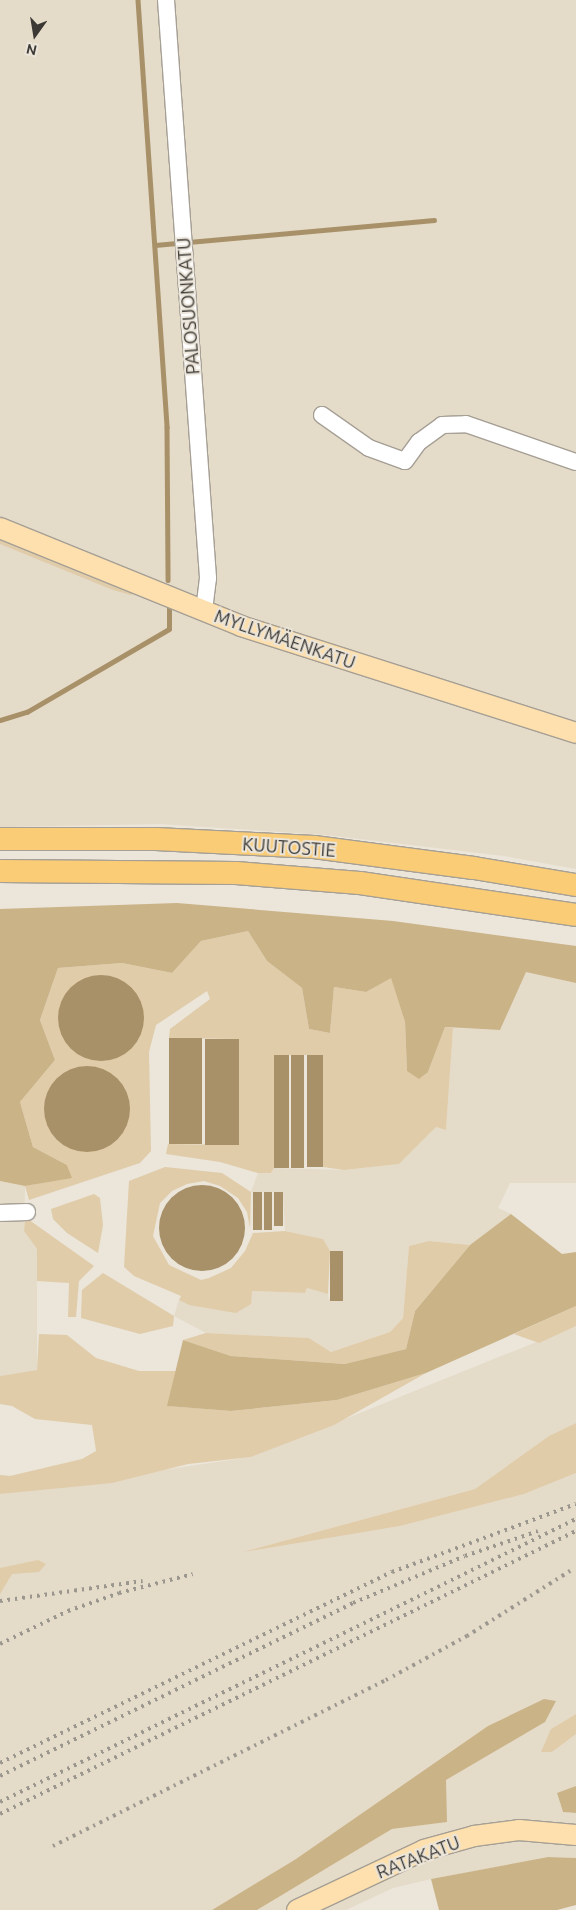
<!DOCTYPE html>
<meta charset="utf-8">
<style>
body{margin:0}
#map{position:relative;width:576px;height:1910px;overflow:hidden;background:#ebe5da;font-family:Ubuntu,sans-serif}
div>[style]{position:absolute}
.built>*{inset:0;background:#e5dbc9}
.green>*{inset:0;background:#e0cca9}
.forest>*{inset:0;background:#cbb388}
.water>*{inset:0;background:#a89168;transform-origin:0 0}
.round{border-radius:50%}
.stream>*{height:4.5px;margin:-2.25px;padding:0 2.25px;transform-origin:2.25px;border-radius:2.25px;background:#a89168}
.roads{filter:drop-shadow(1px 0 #a59f95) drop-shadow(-1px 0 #a59f95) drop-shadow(0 1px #a59f95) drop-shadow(0 -1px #a59f95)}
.minor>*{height:16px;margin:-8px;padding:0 8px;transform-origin:8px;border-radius:8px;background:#fff}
.major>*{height:20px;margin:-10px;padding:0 10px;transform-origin:10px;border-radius:10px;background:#fde0ad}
.highway>*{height:22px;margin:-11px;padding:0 11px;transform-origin:11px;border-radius:11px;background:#fbcc76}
.rail>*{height:4px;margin-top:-2px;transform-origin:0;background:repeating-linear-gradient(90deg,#9b968e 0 2.5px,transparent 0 7.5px)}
span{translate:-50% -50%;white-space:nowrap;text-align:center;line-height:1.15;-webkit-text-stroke:4px #ebe5da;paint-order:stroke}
.street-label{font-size:18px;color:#3c3935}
.north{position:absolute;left:10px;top:10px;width:50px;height:50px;-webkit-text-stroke:4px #ebe5da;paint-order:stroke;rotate:193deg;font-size:14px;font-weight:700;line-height:20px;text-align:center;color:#3c3935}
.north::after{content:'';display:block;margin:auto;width:18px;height:22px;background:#3c3935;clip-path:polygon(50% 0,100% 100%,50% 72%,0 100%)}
</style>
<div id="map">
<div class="built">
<div style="clip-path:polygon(0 0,576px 0,576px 869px,504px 856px,326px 835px,160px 824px,0 827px)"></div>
<div style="clip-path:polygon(526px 971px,576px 983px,576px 1183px,510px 1183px,498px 1208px,511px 1214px,470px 1245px,429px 1241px,409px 1246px,403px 1318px,390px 1332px,331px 1352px,309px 1338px,206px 1333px,174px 1316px,179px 1300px,189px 1305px,252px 1291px,305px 1293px,307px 1288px,328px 1294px,329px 1301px,343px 1251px,330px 1251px,323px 1239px,285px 1231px,283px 1192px,251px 1192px,258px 1173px,271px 1173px,274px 1168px,344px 1170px,399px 1164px,436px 1127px,446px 1130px,453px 1028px,500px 1030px)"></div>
<div style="clip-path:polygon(0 1181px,25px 1186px,24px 1231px,37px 1249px,37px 1370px,0 1376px)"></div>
<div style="clip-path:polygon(576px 1326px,576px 1423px,549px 1436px,475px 1489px,250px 1550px,400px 1526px,524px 1494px,576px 1473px,576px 1714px,551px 1729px,552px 1752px,576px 1734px,576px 1786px,557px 1794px,563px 1812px,576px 1813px,576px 1858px,548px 1857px,431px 1879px,393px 1888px,346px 1910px,257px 1910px,392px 1829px,446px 1822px,446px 1780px,545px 1722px,296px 1859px,212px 1910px,0 1910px,0 1494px,251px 1457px)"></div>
</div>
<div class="green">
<div style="clip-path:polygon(0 536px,136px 593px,131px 595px,113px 590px,0 544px)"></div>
<div style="clip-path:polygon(248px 931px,267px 961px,302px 988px,309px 1029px,330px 1033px,334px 987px,366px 992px,391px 977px,405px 1022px,407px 1071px,428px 1072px,445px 1027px,453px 1028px,446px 1130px,436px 1127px,399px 1164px,344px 1170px,323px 1167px,323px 1055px,274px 1055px,274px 1168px,271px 1173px,258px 1173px,220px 1162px,166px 1154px,168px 1144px,238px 1145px,239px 1039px,169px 1038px,170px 1029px,210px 999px,207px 991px,156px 1025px,149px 1052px,151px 1151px,140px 1163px,29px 1200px,25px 1186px,71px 1177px,67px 1165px,33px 1147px,20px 1102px,55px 1060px,40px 1020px,58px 968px,122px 963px,172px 973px,201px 941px)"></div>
<div style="clip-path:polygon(165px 1167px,222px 1173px,251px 1192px,250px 1228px,247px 1212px,238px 1198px,220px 1186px,204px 1181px,187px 1184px,172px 1191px,160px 1203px,153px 1236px,169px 1265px,201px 1280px,209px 1278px,231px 1268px,245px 1251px,253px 1233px,285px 1231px,323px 1239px,330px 1251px,328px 1294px,307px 1288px,305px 1293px,252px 1291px,251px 1304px,236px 1313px,189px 1305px,179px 1300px,181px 1296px,134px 1276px,124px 1267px,129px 1181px)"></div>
<div style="clip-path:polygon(94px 1194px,100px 1198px,103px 1225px,98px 1253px,67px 1233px,53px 1219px,51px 1209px)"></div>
<div style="clip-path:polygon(25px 1217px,94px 1266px,79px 1281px,76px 1317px,68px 1317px,69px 1283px,37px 1281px,37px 1249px,24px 1231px)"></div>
<div style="clip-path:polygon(429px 1241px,470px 1245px,415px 1311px,406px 1349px,346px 1364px,231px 1356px,183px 1340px,206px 1333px,309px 1338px,331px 1352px,390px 1332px,403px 1318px,409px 1246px)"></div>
<div style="clip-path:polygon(103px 1273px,174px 1316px,173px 1326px,140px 1334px,81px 1318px,82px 1290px)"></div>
<div style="clip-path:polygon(576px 1306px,576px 1326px,539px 1343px,514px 1334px)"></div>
<div style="clip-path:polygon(39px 1334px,67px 1335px,96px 1358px,139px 1371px,176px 1371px,168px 1406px,231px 1411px,337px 1400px,426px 1373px,334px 1425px,251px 1457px,188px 1464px,112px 1483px,0 1494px,0 1475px,10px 1476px,82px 1459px,96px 1451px,92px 1425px,35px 1419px,12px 1406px,0 1404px,0 1376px,37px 1370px)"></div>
<div style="clip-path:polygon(576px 1423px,576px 1473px,524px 1494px,400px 1526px,243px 1552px,475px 1489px,549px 1436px)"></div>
<div style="clip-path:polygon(38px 1560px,46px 1564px,39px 1572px,12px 1574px,0 1594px,0 1568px)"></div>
<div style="clip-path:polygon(576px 1714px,576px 1734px,552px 1752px,541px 1752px,551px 1729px)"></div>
</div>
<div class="forest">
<div style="clip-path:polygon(177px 903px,393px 921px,576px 946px,576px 983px,526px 972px,500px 1030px,445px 1027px,428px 1072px,419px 1079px,407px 1071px,405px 1022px,391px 978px,366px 992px,334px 987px,330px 1033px,309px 1029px,302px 988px,267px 961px,248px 931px,201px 941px,172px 973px,122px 963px,58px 968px,40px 1020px,55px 1060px,20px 1102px,33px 1147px,67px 1165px,72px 1178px,25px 1186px,0 1181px,0 909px)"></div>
<div style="clip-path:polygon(511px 1214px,562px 1254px,576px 1252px,576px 1306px,426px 1373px,337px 1400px,231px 1411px,167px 1406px,183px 1340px,231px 1356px,345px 1364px,406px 1349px,415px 1311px,470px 1245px)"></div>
<div style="clip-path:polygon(544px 1699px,556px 1701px,545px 1722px,446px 1780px,447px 1822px,392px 1829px,257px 1910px,212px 1910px,296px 1859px,488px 1726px)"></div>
<div style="clip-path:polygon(576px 1786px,576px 1813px,563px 1812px,557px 1793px)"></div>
<div style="clip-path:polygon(548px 1857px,576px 1858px,576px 1905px,557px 1910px,439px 1910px,431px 1879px)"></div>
</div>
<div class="water">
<div class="round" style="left:58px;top:975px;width:86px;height:86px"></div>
<div style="left:169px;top:1038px;width:33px;height:106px"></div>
<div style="left:205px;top:1039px;width:34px;height:106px"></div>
<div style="left:274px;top:1055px;width:15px;height:113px"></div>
<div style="left:291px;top:1055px;width:13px;height:113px"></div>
<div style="left:307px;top:1055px;width:16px;height:112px"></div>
<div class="round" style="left:44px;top:1066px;width:86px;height:86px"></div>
<div class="round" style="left:159px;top:1185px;width:86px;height:86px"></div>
<div style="left:253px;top:1192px;width:9px;height:38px"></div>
<div style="left:264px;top:1192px;width:8px;height:38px"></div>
<div style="left:274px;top:1192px;width:9px;height:34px"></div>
<div style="left:330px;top:1251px;width:13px;height:50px"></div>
</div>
<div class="stream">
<div style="left:138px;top:0;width:428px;rotate:86.1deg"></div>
<div style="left:167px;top:427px;width:153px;rotate:89.6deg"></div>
<div style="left:155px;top:245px;width:280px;rotate:-5.1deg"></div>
<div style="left:0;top:720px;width:28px;rotate:-17deg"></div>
<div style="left:27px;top:712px;width:164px;rotate:-30.3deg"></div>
<div style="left:169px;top:629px;width:21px;rotate:-90deg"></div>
</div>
<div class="roads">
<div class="minor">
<div style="left:166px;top:0;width:580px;rotate:85.84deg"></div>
<div style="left:208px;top:578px;width:34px;rotate:97deg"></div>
<div style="left:322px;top:415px;width:57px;rotate:35.1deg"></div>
<div style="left:369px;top:448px;width:38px;rotate:20deg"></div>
<div style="left:405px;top:461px;width:24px;rotate:-54deg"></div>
<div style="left:419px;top:442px;width:29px;rotate:-36deg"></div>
<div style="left:442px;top:425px;width:24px;rotate:-2deg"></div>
<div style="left:466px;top:424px;width:116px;rotate:19.1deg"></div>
<div style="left:0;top:1213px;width:27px;rotate:-2deg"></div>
</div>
<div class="major">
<div style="left:0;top:528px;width:260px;rotate:22.1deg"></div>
<div style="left:241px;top:626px;width:352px;rotate:17.7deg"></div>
<div style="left:297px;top:1910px;width:140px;rotate:-25.3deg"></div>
<div style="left:424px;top:1850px;width:52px;rotate:-15.6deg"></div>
<div style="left:474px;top:1836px;width:45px;rotate:-7.6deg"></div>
<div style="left:519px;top:1830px;width:57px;rotate:5deg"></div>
</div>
<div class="highway">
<div style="left:0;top:839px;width:156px"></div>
<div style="left:156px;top:839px;width:158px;rotate:2.9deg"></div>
<div style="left:314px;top:847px;width:161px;rotate:7.5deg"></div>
<div style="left:474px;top:868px;width:103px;rotate:9.5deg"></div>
<div style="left:0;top:871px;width:236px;rotate:0.5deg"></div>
<div style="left:236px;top:873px;width:124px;rotate:4.6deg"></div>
<div style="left:360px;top:883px;width:218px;rotate:8.4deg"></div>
</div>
</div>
<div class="rail">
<div style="left:0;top:1601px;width:144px;rotate:-8deg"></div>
<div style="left:0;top:1644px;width:76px;rotate:-25.9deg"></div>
<div style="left:68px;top:1611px;width:54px;rotate:-19.4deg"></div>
<div style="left:119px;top:1593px;width:76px;rotate:-14.4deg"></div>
<div style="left:0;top:1763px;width:436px;rotate:-26deg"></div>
<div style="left:392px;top:1572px;width:196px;rotate:-20.3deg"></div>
<div style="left:0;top:1776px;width:393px;rotate:-26.1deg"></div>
<div style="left:353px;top:1603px;width:121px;rotate:-22.8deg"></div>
<div style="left:465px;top:1556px;width:77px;rotate:-18.9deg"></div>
<div style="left:0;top:1802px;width:642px;rotate:-26.17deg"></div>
<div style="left:0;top:1814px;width:642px;rotate:-26.17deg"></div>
<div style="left:53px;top:1846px;width:372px;rotate:-26.5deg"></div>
<div style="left:386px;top:1680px;width:92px;rotate:-28.5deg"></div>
<div style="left:467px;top:1636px;width:125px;rotate:-32.3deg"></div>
</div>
<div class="street-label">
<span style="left:188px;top:306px;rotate:-94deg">PALOSUONKATU</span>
<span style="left:285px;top:639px;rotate:19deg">MYLLYMÄENKATU</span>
<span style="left:289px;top:847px;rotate:4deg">KUUTOSTIE</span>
<span style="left:418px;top:1857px;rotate:-21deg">RATAKATU</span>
</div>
<div class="north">N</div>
</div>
